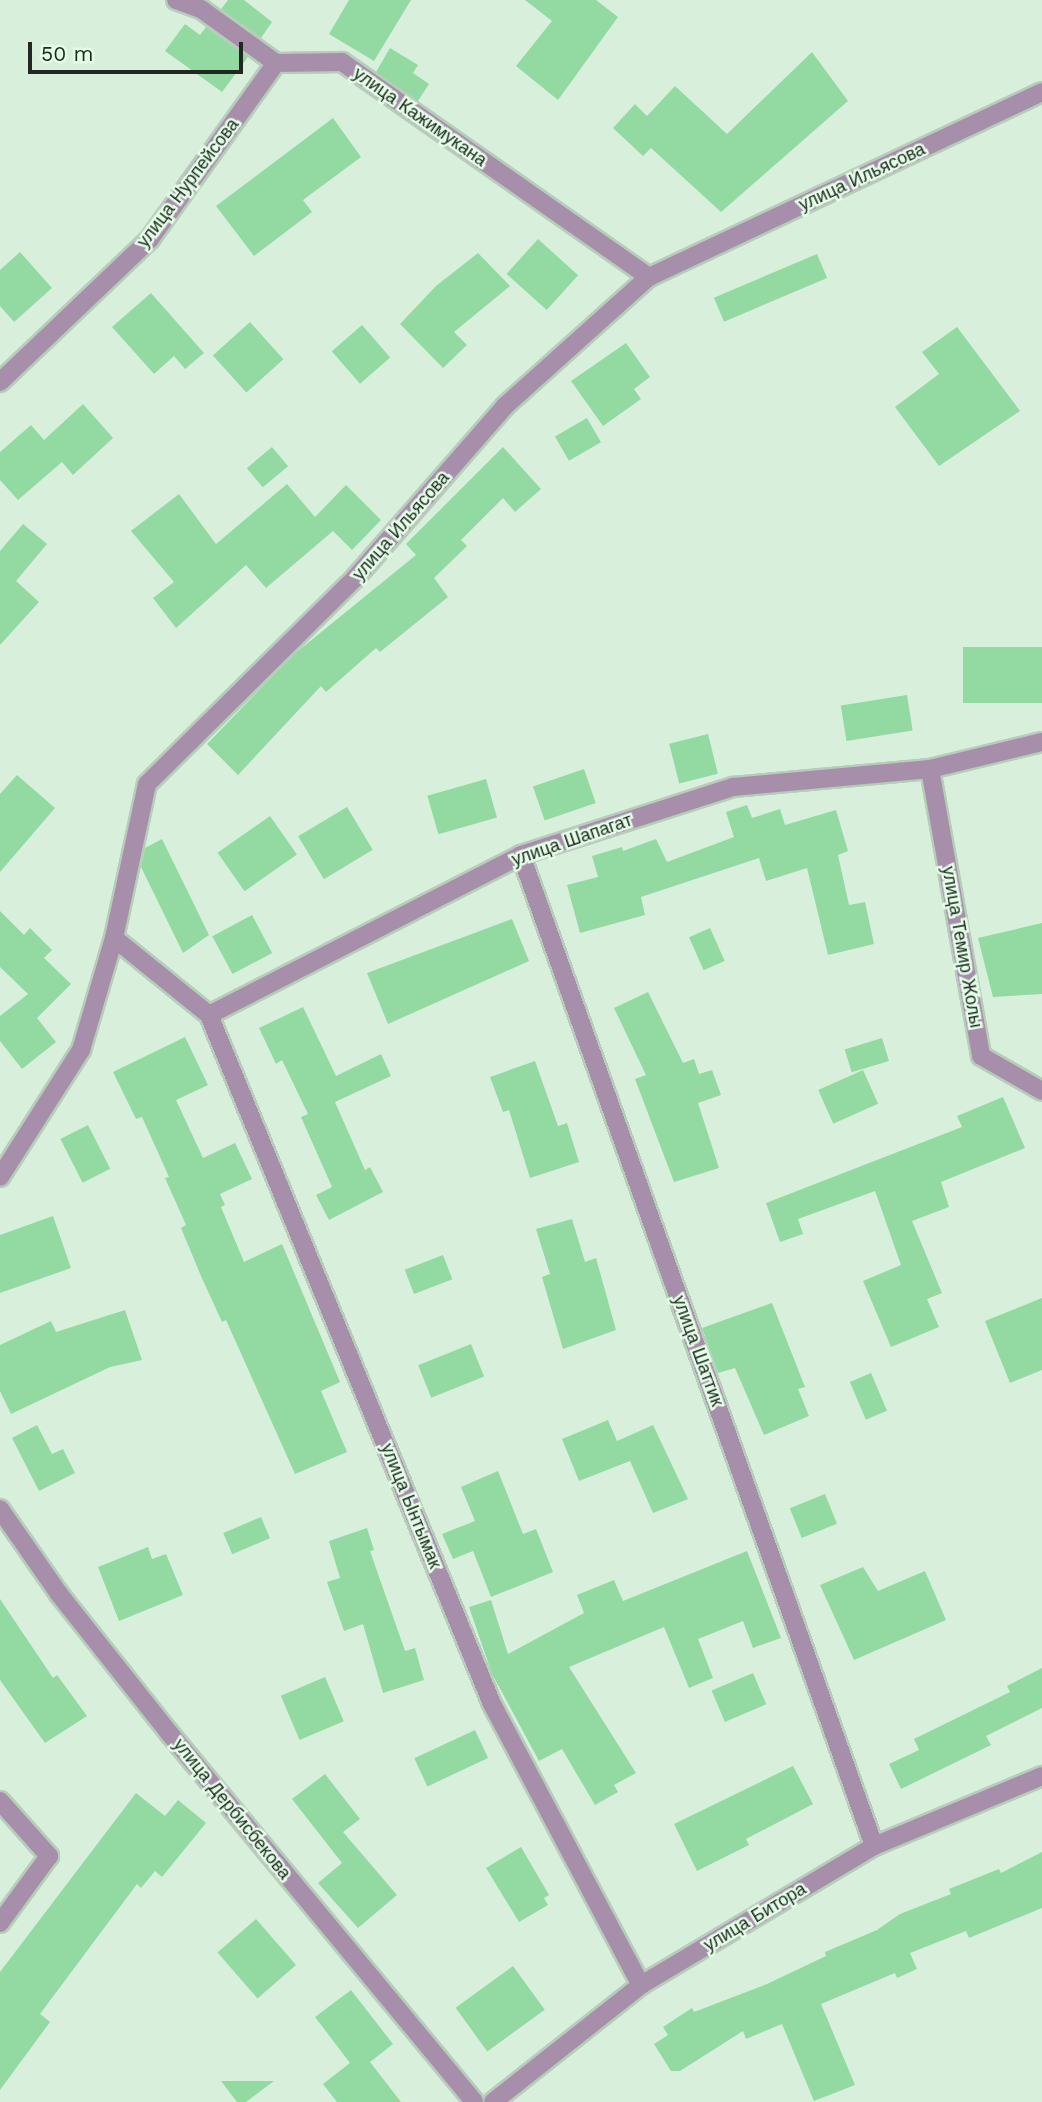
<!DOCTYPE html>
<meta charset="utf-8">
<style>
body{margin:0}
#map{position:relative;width:1042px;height:2102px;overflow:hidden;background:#d8f0db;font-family:"Work Sans",sans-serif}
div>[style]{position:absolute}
.building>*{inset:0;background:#92daa1;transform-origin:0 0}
.roads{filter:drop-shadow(2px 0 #b7ccba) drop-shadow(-2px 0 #b7ccba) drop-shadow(0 2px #b7ccba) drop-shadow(0 -2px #b7ccba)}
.minor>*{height:18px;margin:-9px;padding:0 9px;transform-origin:9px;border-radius:9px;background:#a78fab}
span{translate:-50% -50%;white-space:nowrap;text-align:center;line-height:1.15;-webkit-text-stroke:5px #e5fee8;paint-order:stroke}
.street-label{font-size:18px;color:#1f2921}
.scale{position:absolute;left:28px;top:42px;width:215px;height:32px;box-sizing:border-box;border:4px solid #1f2921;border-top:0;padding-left:9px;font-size:21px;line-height:24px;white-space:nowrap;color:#1f2921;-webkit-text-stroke:5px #e5fee8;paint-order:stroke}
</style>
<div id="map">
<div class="building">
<div style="clip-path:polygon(228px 0,244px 0,272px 22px,261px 38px,221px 9px)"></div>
<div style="clip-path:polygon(349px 0,411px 0,374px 61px,329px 34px)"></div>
<div style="clip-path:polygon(525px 0,596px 0,618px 17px,558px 100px,516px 66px,552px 21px)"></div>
<div style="clip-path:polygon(185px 24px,200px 35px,206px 27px,248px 57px,222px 92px,165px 51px)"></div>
<div style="clip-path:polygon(390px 48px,418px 65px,413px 73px,429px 84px,418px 101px,376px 72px)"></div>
<div style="clip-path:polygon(812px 52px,848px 101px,721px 212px,651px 148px,643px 156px,613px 128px,635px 104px,647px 116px,675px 86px,727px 134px)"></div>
<div style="clip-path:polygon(333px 118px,361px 157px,303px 200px,312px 212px,254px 256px,216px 206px)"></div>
<div style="left:538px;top:239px;width:54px;height:47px;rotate:42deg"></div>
<div style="clip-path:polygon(20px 252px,52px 288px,14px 322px,0 306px,0 270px)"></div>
<div style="clip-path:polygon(478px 253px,510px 286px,454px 332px,467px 345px,443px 368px,400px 324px,436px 286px)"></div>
<div style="left:817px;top:254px;width:26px;height:112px;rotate:67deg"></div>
<div style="clip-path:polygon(151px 293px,204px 353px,185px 369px,174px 356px,154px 374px,112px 327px)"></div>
<div style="left:250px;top:322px;width:50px;height:50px;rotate:48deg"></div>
<div style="left:362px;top:325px;width:43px;height:40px;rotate:49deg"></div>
<div style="clip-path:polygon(957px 327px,1020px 411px,939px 466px,895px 407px,939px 374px,922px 352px)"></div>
<div style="clip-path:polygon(626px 343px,650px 377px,634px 389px,641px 399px,603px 426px,571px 381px)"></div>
<div style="clip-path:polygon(83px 404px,113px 438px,73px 475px,62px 462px,18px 500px,0 480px,0 452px,31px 425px,44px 440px)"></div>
<div style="left:587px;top:418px;width:28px;height:37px;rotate:60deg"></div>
<div style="left:272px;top:447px;width:25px;height:33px;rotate:50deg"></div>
<div style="clip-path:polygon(503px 447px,541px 489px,515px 512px,503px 498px,461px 540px,467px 546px,434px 578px,448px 597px,380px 652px,376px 648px,326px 692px,321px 686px,238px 775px,207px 744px,293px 655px,416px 555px,406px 544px)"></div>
<div style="clip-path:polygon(287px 484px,315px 517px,346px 485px,381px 520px,352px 550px,333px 531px,266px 588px,246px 565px,176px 628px,153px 598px,174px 582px,131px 531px,179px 494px,216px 544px)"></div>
<div style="clip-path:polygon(23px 524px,47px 544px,16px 581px,39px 602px,0 645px,0 551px)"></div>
<div style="left:1042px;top:647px;width:56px;height:79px;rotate:90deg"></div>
<div style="left:907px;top:695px;width:36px;height:67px;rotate:81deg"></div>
<div style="left:708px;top:734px;width:41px;height:40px;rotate:76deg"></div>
<div style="left:584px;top:769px;width:36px;height:54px;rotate:71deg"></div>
<div style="clip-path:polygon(17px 775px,55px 808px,0 872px,0 794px)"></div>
<div style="left:486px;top:779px;width:40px;height:61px;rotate:74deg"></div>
<div style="clip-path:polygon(747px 805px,752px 818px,780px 809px,785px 825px,836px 810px,848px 851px,838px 855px,849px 905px,865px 902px,874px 944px,828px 955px,807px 868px,766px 881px,759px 858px,641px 897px,645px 915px,580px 933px,567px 885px,598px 877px,592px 856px,622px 847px,623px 851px,656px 839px,667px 862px,734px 837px,726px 812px)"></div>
<div style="left:347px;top:807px;width:50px;height:57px;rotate:59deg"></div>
<div style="left:270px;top:816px;width:47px;height:64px;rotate:55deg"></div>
<div style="clip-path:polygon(162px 839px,209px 935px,183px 953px,141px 867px,145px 848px)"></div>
<div style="clip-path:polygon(0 911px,24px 935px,30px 928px,52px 950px,44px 958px,71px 984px,37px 1018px,56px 1042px,22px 1069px,0 1041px,0 1016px,28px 994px,0 967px)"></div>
<div style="left:252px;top:915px;width:43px;height:45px;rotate:62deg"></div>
<div style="clip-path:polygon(512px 919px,529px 961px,388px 1024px,367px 973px)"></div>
<div style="clip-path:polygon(1042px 923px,1042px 994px,993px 997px,978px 938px)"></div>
<div style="left:710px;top:928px;width:36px;height:23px;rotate:66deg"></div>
<div style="clip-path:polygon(648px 992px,683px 1063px,694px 1059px,699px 1074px,712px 1070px,721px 1095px,698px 1103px,719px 1168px,674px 1182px,635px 1079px,646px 1075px,614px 1008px)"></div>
<div style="clip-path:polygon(303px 1007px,336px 1076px,381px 1054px,391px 1076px,335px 1102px,365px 1170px,370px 1167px,383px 1192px,329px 1220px,316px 1195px,332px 1187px,301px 1117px,308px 1114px,282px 1060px,276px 1064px,259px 1028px)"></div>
<div style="clip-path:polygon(185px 1037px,208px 1085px,176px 1100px,203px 1158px,235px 1143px,252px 1179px,220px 1194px,225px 1205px,221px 1207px,244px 1262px,282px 1244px,340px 1382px,321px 1391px,347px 1452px,295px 1474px,226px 1320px,222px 1322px,201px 1276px,181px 1228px,186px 1225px,165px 1178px,169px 1177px,142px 1117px,136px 1119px,113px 1072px)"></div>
<div style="left:882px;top:1038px;width:24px;height:39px;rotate:73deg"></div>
<div style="clip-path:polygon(535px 1061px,558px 1126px,567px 1123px,579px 1162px,530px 1178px,509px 1110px,503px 1112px,490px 1077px)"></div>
<div style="left:863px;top:1070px;width:37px;height:49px;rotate:66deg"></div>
<div style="clip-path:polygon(1003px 1097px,1025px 1148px,941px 1182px,949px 1207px,912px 1221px,942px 1293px,927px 1299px,939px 1327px,891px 1347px,863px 1281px,901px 1265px,875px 1191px,798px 1219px,803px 1234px,780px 1242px,766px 1203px,962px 1127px,957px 1116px)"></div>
<div style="left:88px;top:1125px;width:49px;height:31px;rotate:63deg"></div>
<div style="clip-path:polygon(53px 1216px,71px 1268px,0 1293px,0 1235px)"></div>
<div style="clip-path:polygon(572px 1219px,585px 1262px,596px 1258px,616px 1330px,563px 1349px,542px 1277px,550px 1274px,536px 1229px)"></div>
<div style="left:443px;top:1255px;width:26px;height:41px;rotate:69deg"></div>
<div style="clip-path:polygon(1042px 1298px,1042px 1370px,1010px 1383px,985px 1321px)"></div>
<div style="clip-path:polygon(772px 1303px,805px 1387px,798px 1389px,809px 1416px,764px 1435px,735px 1368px,718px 1373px,702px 1328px)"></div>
<div style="clip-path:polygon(125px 1310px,142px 1360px,110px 1367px,11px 1414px,0 1391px,0 1345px,51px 1321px,56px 1332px)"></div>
<div style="left:471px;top:1344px;width:35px;height:57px;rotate:68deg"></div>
<div style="left:871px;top:1373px;width:41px;height:23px;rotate:67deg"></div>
<div style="clip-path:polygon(608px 1420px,617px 1441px,653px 1425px,688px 1499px,653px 1513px,630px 1461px,579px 1481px,562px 1439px)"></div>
<div style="clip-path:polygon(37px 1425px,52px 1454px,63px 1449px,75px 1473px,39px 1491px,12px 1438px)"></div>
<div style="clip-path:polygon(498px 1471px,523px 1534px,536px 1529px,553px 1572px,491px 1597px,473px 1551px,453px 1559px,442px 1534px,475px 1521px,461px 1487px)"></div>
<div style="left:825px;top:1494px;width:32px;height:38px;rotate:68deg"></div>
<div style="left:261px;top:1517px;width:23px;height:41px;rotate:67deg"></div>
<div style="clip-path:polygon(367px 1528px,374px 1550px,370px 1551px,405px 1651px,415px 1648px,424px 1680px,383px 1693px,363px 1624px,344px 1631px,327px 1582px,340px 1578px,329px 1541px)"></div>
<div style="clip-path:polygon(148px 1547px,152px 1559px,166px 1554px,183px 1595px,119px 1621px,98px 1567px)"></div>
<div style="clip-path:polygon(747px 1551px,781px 1638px,753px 1648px,743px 1621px,698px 1639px,713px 1678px,689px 1688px,664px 1627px,569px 1667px,636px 1773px,614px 1785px,618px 1792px,595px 1805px,562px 1749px,539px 1761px,492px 1674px,469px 1607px,491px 1600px,508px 1654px,584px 1613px,577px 1595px,614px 1580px,623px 1601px)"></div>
<div style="clip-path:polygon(863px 1567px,878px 1591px,925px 1571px,946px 1620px,854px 1660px,820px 1585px)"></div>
<div style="clip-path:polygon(0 1599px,53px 1678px,57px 1675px,87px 1716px,45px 1743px,0 1680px)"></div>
<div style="clip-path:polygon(1042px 1668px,1042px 1708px,986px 1736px,991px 1745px,901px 1789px,889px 1764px,919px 1750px,914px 1739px,1010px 1692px,1007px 1686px)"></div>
<div style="left:753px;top:1673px;width:34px;height:45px;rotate:67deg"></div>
<div style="left:325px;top:1677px;width:48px;height:48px;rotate:67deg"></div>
<div style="left:475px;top:1730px;width:31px;height:67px;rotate:65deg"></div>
<div style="clip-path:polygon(793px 1766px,813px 1804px,746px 1839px,749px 1845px,697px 1871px,674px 1824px)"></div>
<div style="clip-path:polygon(325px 1774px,360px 1819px,343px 1832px,397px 1895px,358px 1928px,318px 1883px,342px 1863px,292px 1799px)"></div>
<div style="clip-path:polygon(136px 1793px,165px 1816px,178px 1800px,206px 1823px,162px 1877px,155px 1871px,141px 1888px,137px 1884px,40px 2014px,50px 2022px,0 2090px,0 1972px)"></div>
<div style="clip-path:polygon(521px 1847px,549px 1895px,544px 1898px,548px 1905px,519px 1922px,486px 1868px)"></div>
<div style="clip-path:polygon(1042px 1852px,1042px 1908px,969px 1938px,966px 1931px,910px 1953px,917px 1969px,897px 1978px,895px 1973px,821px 2004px,855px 2085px,814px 2101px,782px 2024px,746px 2039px,743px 2031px,680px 2071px,671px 2071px,654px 2044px,668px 2035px,663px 2027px,692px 2008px,694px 2012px,767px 1984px,826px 1956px,825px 1952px,877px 1930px,900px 1914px,951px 1894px,949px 1889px,999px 1869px,1001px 1873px)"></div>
<div style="left:256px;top:1919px;width:61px;height:51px;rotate:49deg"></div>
<div style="left:513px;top:1966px;width:54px;height:71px;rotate:54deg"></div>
<div style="clip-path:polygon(351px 1990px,393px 2044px,370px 2062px,401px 2102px,337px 2102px,323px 2084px,350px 2063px,315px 2017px)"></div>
<div style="clip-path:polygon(221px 2081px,274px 2081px,246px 2102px,237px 2102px)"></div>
</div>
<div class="roads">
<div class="minor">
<div style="left:176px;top:0;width:27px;rotate:20deg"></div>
<div style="left:201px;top:9px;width:92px;rotate:35.8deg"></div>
<div style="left:276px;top:63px;width:66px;rotate:-0.9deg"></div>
<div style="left:342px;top:62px;width:375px;rotate:35deg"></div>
<div style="left:0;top:382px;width:207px;rotate:-43.6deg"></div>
<div style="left:150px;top:239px;width:216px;rotate:-54.4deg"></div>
<div style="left:930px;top:769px;width:291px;rotate:79.9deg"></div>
<div style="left:981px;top:1056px;width:70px;rotate:29.8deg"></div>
<div style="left:521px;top:855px;width:1052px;rotate:70.39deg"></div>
<div style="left:114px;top:938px;width:122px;rotate:39deg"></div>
<div style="left:209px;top:1015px;width:351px;rotate:-27.1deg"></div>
<div style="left:521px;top:855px;width:223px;rotate:-17.8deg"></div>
<div style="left:733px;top:787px;width:198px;rotate:-5.2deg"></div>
<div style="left:930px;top:769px;width:115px;rotate:-13.6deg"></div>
<div style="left:209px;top:1015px;width:745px;rotate:67.67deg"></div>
<div style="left:492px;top:1704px;width:318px;rotate:62.1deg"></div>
<div style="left:0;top:1177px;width:151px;rotate:-57.5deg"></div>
<div style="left:81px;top:1050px;width:117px;rotate:-73.6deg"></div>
<div style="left:114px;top:938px;width:157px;rotate:-77.9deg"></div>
<div style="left:147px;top:784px;width:294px;rotate:-44.7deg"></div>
<div style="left:356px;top:577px;width:227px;rotate:-48.9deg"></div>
<div style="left:505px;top:406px;width:193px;rotate:-41.9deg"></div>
<div style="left:649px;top:277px;width:434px;rotate:-25.2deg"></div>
<div style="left:0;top:1509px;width:103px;rotate:55.2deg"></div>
<div style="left:59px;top:1594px;width:179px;rotate:51.6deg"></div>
<div style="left:170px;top:1734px;width:477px;rotate:50.4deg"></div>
<div style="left:0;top:1801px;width:74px;rotate:48.3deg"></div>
<div style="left:49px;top:1856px;width:83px;rotate:126.2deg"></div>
<div style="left:493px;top:2102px;width:189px;rotate:-38.3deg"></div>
<div style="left:641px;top:1985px;width:271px;rotate:-30.8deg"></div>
<div style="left:874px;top:1846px;width:182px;rotate:-22.6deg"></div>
</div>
</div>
<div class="street-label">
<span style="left:420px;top:117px;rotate:35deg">улица Кажимукана</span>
<span style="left:862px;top:177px;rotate:-25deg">улица Ильясова</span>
<span style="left:188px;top:183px;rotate:-53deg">улица Нурпейсова</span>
<span style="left:401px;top:526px;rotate:-49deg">улица Ильясова</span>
<span style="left:572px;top:840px;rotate:-19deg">улица Шапагат</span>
<span style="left:962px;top:947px;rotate:80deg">улица Темир Жолы</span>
<span style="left:698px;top:1351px;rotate:70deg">улица Шаттик</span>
<span style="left:411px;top:1506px;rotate:68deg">улица Ынтымак</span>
<span style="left:232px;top:1809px;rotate:51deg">улица Дербисбекова</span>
<span style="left:755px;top:1917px;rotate:-31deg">улица Битора</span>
</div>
<div class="scale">50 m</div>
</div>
